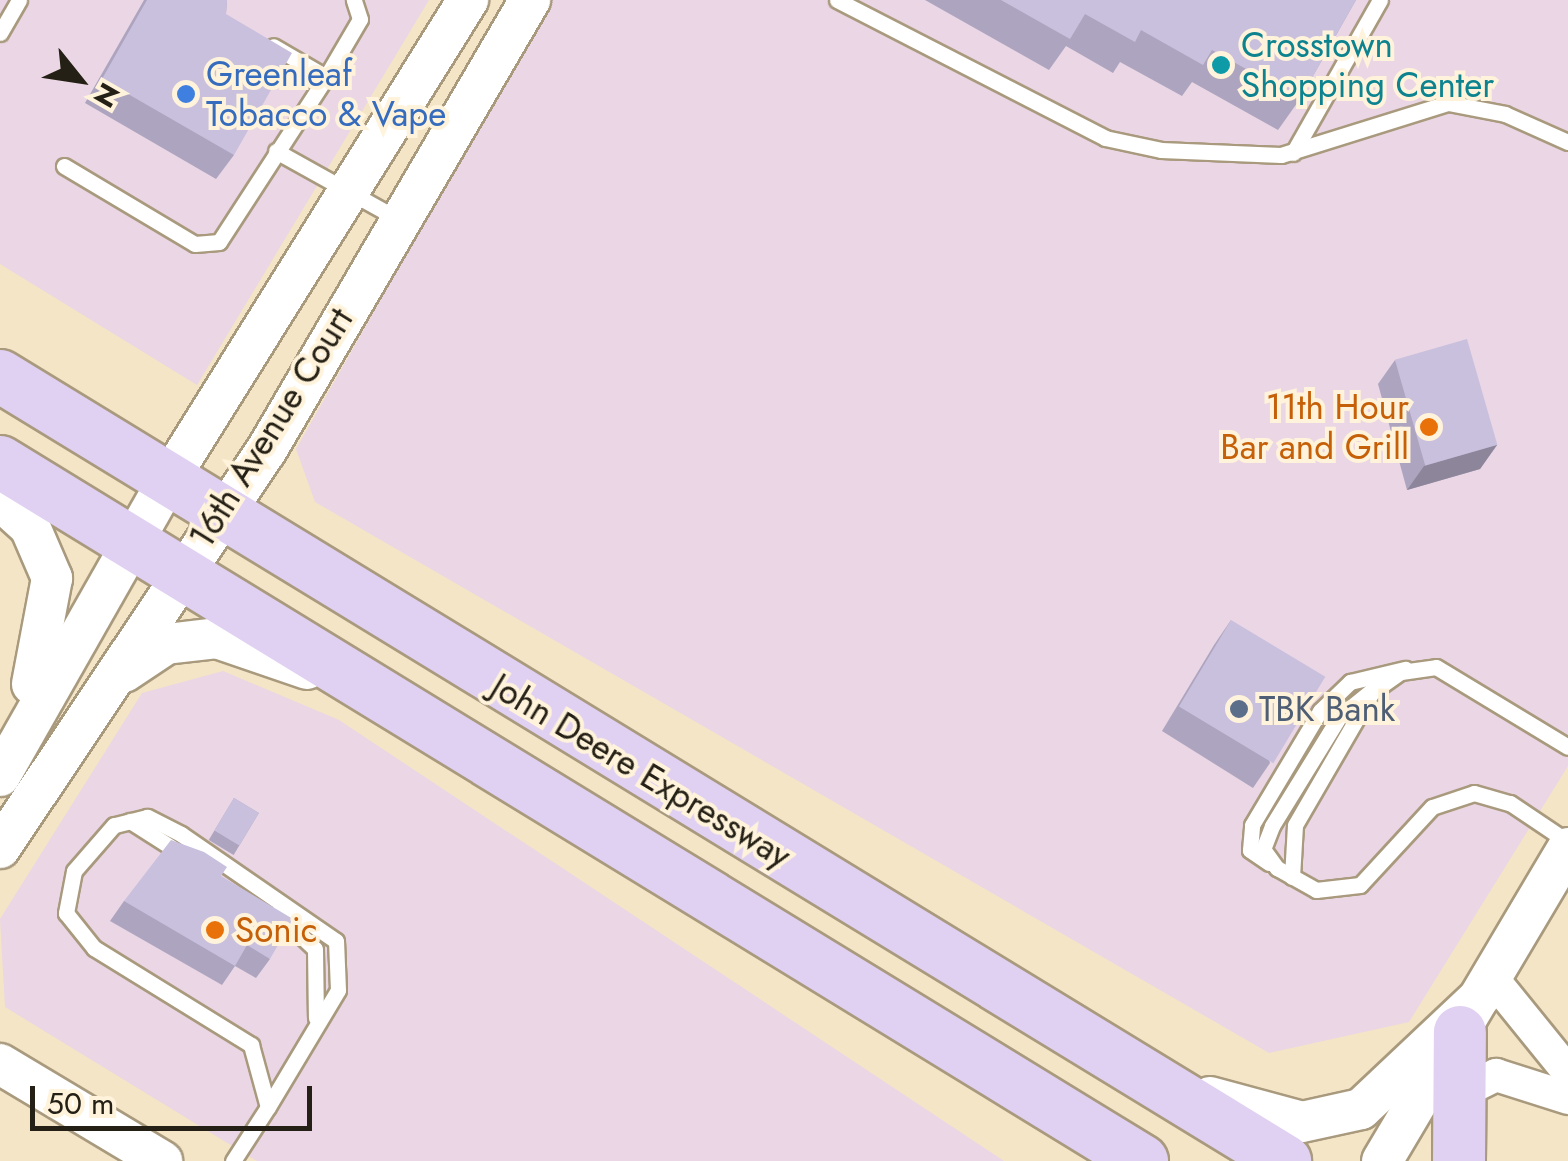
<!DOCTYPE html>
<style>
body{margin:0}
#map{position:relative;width:1568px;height:1161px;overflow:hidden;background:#f4e5c7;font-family:Jost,sans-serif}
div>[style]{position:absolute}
.commercial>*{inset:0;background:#ead6e4}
.roads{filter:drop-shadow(2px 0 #a99a7e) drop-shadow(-2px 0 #a99a7e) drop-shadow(0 2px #a99a7e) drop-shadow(0 -2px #a99a7e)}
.service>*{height:15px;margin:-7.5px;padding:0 7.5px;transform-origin:7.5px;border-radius:7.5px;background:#fff}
.minor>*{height:32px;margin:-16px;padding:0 16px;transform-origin:16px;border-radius:16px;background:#fff}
.tertiary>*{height:40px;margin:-20px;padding:0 20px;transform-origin:20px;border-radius:20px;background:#fff}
.trunk>*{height:52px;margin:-26px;padding:0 26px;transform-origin:26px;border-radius:26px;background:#e0d0f2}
.wall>*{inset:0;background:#ada5bf;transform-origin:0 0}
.shaded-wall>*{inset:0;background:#8d869b}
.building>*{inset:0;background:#c9c0de;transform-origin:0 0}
.dots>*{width:28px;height:28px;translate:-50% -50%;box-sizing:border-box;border:5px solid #fff3db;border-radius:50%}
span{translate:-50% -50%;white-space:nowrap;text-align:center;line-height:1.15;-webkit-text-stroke:8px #fff3db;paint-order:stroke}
.culture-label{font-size:35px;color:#0d838f}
.left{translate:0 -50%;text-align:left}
.shop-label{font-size:35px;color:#366cbe}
.food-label{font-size:35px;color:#c56008}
.right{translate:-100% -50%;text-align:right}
.street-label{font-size:35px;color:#252015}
.service-label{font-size:35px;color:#4e5e75}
.north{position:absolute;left:30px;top:30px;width:100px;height:100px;-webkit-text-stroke:8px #fff3db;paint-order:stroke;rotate:120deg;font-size:28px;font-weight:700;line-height:40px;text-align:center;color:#252015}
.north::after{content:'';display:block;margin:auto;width:35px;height:45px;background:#252015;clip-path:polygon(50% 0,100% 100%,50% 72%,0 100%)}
.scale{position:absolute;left:30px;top:1086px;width:282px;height:45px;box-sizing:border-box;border:5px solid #252015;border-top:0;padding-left:12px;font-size:30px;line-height:35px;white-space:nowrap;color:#252015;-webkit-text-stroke:8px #fff3db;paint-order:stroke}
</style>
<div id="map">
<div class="commercial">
<div style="clip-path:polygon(0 0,429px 0,197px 385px,0 264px)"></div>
<div style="clip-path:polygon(551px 0,1568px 0,1568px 766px,1409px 1022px,1269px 1053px,315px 502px,296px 449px)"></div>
<div style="clip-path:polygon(223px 671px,339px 720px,1004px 1161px,257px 1161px,5px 1007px,0 919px,142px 693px)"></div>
</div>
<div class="roads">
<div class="service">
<div style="left:837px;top:0;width:301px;rotate:27.2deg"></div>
<div style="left:1105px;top:138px;width:57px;rotate:12.1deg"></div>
<div style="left:1161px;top:150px;width:120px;rotate:2.4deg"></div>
<div style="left:1281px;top:155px;width:175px;rotate:-17.3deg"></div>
<div style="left:1448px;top:103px;width:58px;rotate:10.9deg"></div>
<div style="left:1505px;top:114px;width:69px;rotate:24deg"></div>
<div style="left:0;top:33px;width:38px;rotate:-60deg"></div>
<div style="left:326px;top:77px;width:67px;rotate:-59.6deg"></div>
<div style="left:360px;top:19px;width:20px;rotate:-108deg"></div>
<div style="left:276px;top:151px;width:140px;rotate:29.1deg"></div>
<div style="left:1293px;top:153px;width:176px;rotate:-60.4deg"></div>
<div style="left:64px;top:166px;width:152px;rotate:30.8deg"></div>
<div style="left:195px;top:244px;width:24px;rotate:-5deg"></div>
<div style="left:219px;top:242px;width:197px;rotate:-57deg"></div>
<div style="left:326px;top:77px;width:61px;rotate:-149.7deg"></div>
<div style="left:1382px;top:682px;width:55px;rotate:140.9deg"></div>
<div style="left:1339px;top:717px;width:128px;rotate:121.6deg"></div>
<div style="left:1272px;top:826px;width:25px;rotate:111deg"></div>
<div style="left:1263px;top:849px;width:24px;rotate:54deg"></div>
<div style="left:1277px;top:868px;width:45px;rotate:29.4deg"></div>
<div style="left:1316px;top:890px;width:44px;rotate:-6.5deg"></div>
<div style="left:1360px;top:885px;width:106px;rotate:-47.3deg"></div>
<div style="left:1432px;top:807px;width:44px;rotate:-18.4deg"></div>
<div style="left:1474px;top:793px;width:37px;rotate:16deg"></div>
<div style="left:1510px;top:803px;width:70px;rotate:33.9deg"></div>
<div style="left:130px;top:821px;width:65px;rotate:32.5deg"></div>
<div style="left:1269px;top:863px;width:23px;rotate:-146deg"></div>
<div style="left:1250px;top:850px;width:25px;rotate:-85deg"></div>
<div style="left:1252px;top:825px;width:133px;rotate:-59.2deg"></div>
<div style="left:1320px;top:711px;width:42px;rotate:-44deg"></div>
<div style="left:1350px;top:682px;width:57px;rotate:-13.3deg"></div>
<div style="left:1292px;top:877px;width:52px;rotate:-86.7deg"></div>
<div style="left:1295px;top:825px;width:154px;rotate:-59.9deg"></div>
<div style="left:1372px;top:692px;width:35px;rotate:-35deg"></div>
<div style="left:1401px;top:672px;width:35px;rotate:-8deg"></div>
<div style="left:1436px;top:667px;width:154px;rotate:31.2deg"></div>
<div style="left:277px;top:913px;width:52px;rotate:43.5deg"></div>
<div style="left:315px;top:949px;width:69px;rotate:89.2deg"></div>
<div style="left:233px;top:1161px;width:64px;rotate:-57.1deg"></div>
<div style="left:268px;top:1107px;width:136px;rotate:-59.1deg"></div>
<div style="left:338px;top:990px;width:49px;rotate:-92.3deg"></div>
<div style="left:336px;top:941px;width:188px;rotate:-145.4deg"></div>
<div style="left:181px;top:834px;width:38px;rotate:-153deg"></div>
<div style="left:147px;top:817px;width:34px;rotate:166deg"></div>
<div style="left:114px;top:825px;width:61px;rotate:131deg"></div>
<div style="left:74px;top:871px;width:43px;rotate:100.8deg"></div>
<div style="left:66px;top:913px;width:45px;rotate:51.3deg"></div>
<div style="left:94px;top:948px;width:185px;rotate:31.7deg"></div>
<div style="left:251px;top:1045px;width:64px;rotate:74.7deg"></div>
</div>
<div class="minor">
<div style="left:1492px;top:978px;width:121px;rotate:51deg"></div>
<div style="left:1448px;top:1099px;width:54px;rotate:-26.6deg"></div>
<div style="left:1496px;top:1075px;width:76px;rotate:17.7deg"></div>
</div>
<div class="tertiary">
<div style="left:0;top:500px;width:40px;rotate:42deg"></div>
<div style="left:30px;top:527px;width:56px;rotate:66.7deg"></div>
<div style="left:52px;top:578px;width:108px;rotate:100.7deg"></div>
<div style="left:124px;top:672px;width:50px;rotate:-33.7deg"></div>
<div style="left:166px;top:644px;width:51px;rotate:-6.7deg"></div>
<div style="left:217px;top:638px;width:95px;rotate:19deg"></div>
<div style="left:0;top:776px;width:342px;rotate:-60.4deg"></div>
<div style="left:169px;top:479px;width:565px;rotate:-58.03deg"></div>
<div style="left:0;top:848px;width:478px;rotate:-56.2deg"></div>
<div style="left:266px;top:451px;width:523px;rotate:-59.66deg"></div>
<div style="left:0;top:1064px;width:189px;rotate:30.9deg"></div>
<div style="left:1210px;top:1097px;width:95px;rotate:15.2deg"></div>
<div style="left:1302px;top:1122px;width:60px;rotate:-12.4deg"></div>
<div style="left:1361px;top:1109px;width:163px;rotate:-43.3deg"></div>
<div style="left:1382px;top:1161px;width:364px;rotate:-59.3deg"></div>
</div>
<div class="trunk">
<div style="left:0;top:376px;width:1506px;rotate:31.42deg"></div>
<div style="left:0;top:462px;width:1339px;rotate:31.47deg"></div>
<div style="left:1459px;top:1161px;width:129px;rotate:-89.6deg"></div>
</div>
</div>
<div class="wall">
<div style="clip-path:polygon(144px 0,227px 0,226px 14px,234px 155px,216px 179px,85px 103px)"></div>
<div style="clip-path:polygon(925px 0,1356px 0,1300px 99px,1278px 130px,1192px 82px,1182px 96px,1120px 62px,1113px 73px,1066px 46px,1049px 70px)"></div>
<div style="clip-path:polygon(1395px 360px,1497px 445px,1480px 469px,1407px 490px,1378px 384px)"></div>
<div style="clip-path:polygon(1231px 620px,1270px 763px,1253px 788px,1162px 731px,1214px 645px)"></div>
<div style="left:234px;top:798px;width:29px;height:49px;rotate:31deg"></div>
<div style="clip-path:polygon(221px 876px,270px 959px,256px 978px,235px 966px,222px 985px,110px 921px,124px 901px)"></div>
</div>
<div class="shaded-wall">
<div style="clip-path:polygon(1497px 445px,1480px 469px,1407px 490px,1424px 466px)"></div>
</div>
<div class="building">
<div style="clip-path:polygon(147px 0,227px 0,226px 14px,292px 53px,234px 155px,102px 79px)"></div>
<div style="clip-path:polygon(1001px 0,1356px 0,1300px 99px,1212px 50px,1203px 65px,1141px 30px,1135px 42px,1085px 14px,1070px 39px)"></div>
<div style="left:1467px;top:339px;width:110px;height:75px;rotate:74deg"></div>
<div style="left:1231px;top:620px;width:110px;height:101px;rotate:31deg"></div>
<div style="left:234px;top:798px;width:29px;height:38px;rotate:31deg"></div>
<div style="clip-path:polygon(171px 840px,204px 852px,227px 867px,221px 876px,293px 919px,270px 959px,247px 945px,235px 966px,124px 901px)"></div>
</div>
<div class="dots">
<div style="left:1221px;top:65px;background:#0f9aa8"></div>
<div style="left:186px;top:94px;background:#3f7fe0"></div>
<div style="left:1429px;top:427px;background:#e8710a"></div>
<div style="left:1239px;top:709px;background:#5c6f8a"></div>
<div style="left:215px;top:930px;background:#e8710a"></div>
</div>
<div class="culture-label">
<span class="left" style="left:1241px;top:65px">Crosstown<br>Shopping Center</span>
</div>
<div class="shop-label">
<span class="left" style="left:206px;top:94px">Greenleaf<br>Tobacco &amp; Vape</span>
</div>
<div class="food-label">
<span class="right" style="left:1409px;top:427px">11th Hour<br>Bar and Grill</span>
<span class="left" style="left:235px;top:930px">Sonic</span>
</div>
<div class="street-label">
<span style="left:271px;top:428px;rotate:-58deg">16th Avenue Court</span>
<span style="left:641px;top:771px;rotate:31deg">John Deere Expressway</span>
</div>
<div class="service-label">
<span class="left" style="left:1259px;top:709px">TBK Bank</span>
</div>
<div class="north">N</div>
<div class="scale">50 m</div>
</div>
